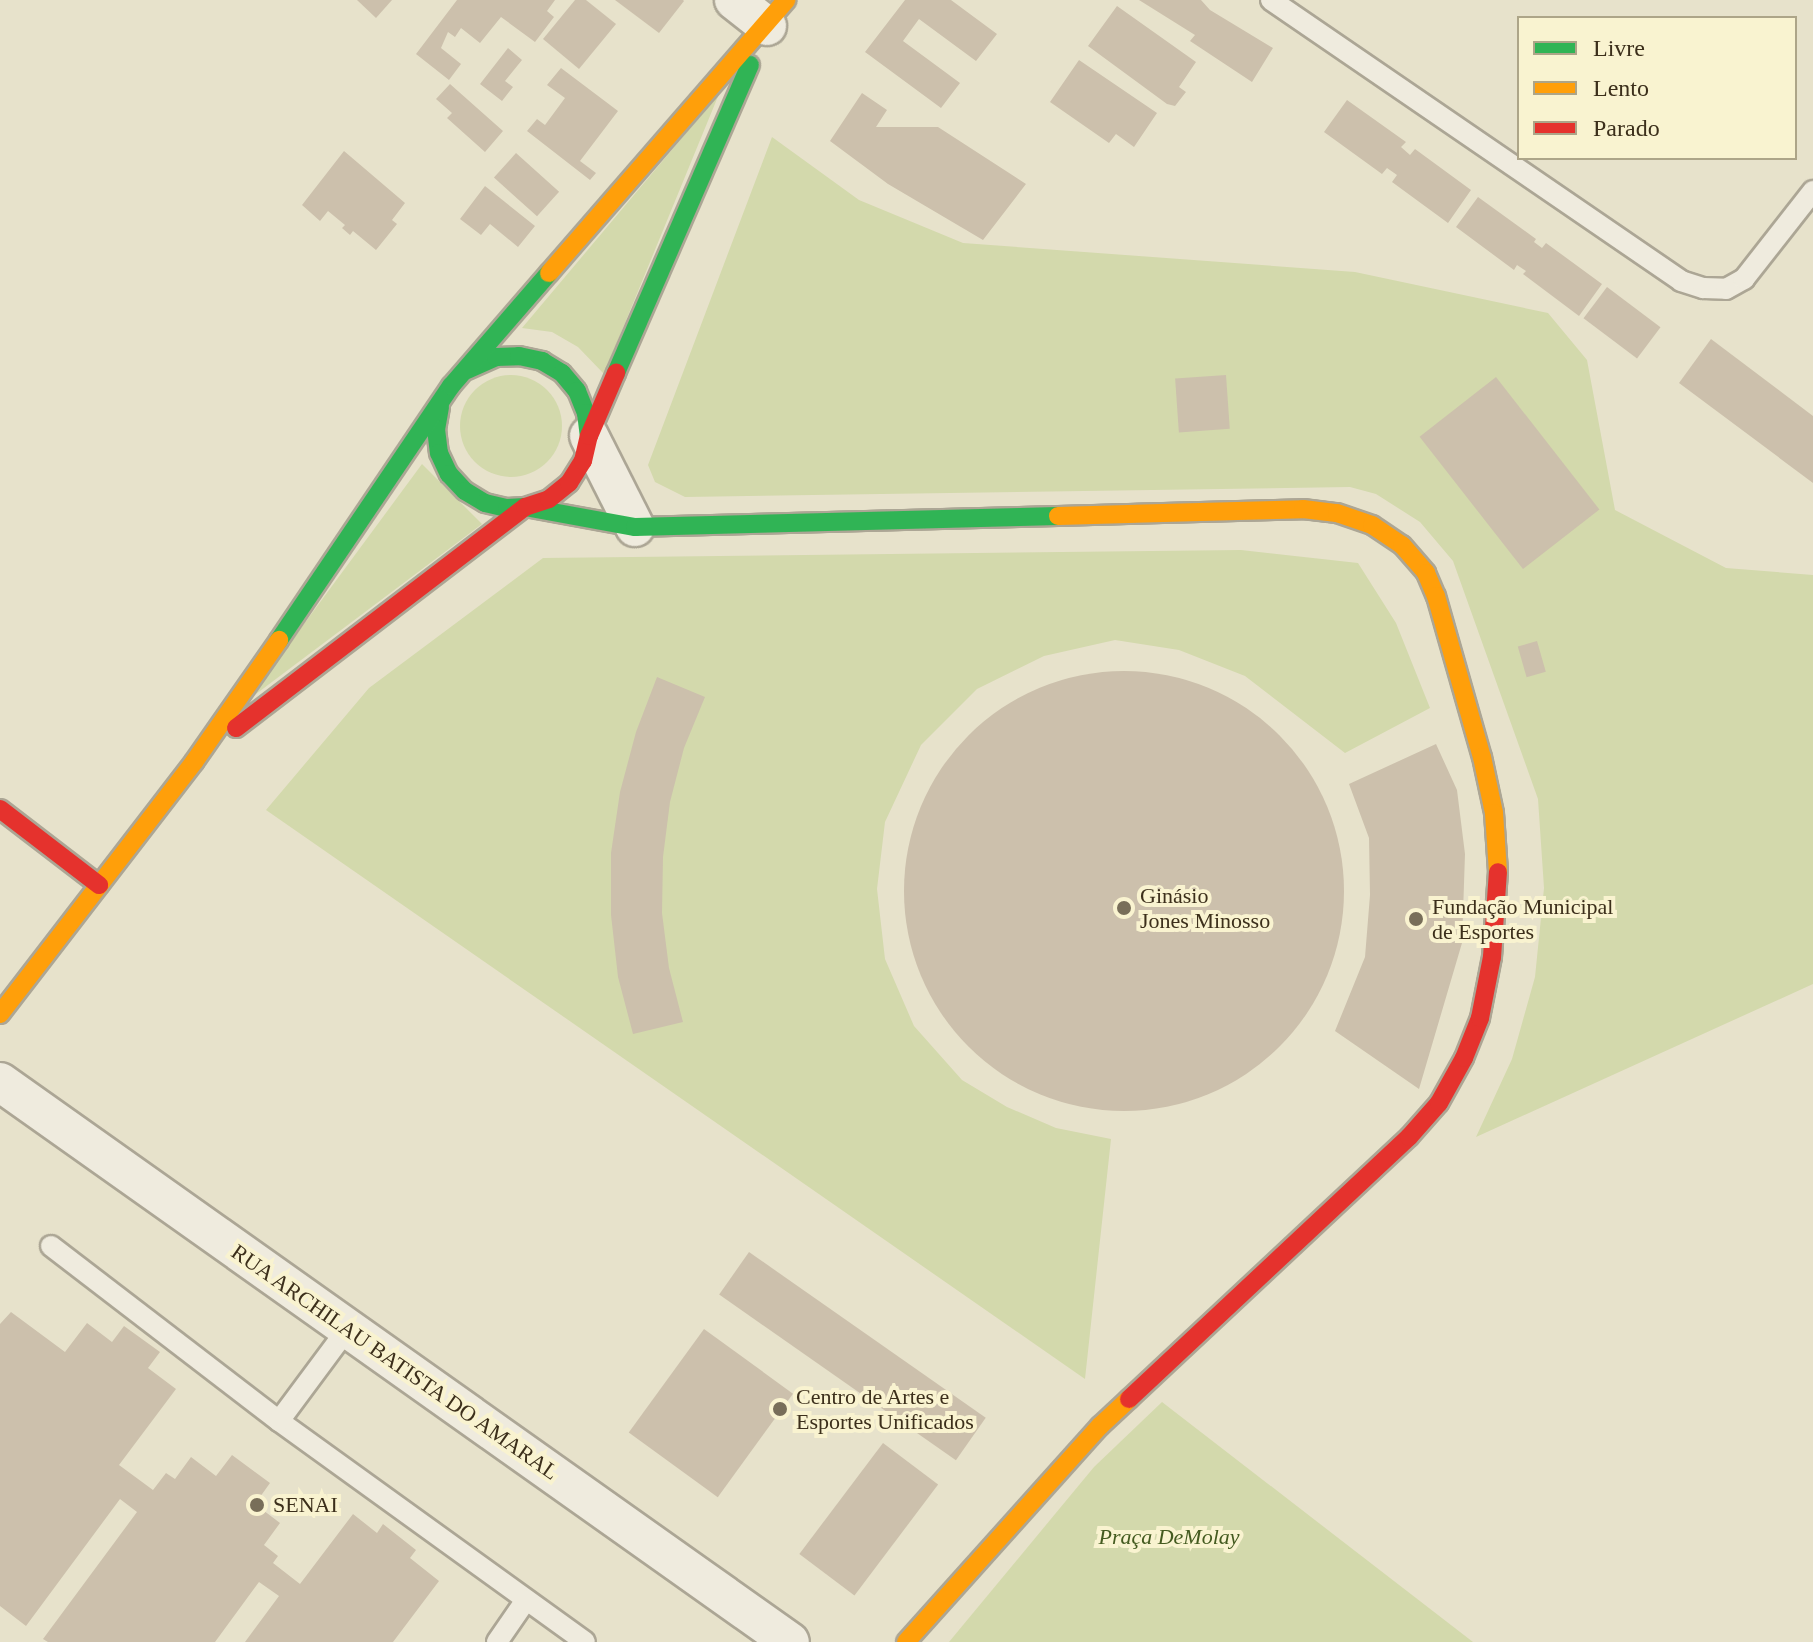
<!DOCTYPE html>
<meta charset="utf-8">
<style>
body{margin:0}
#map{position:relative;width:1813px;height:1642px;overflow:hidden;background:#e7e2cb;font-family:"Times New Roman",serif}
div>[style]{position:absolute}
.green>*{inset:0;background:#d3d9ac}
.round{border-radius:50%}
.building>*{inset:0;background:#ccc0ac;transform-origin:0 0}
.roads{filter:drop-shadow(2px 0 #aca695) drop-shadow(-2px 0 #aca695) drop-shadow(0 2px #aca695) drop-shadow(0 -2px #aca695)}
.lane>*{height:20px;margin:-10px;padding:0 10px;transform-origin:10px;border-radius:10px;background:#efebde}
.street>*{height:38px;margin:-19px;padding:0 19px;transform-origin:19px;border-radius:19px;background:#efebde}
.fast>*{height:18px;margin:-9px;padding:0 9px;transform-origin:9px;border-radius:9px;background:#30b455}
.slow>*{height:18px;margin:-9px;padding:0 9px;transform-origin:9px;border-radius:9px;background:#ff9f0a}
.jam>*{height:18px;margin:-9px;padding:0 9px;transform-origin:9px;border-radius:9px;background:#e5322d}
.dots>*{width:22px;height:22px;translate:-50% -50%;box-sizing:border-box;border:4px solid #f9f3d0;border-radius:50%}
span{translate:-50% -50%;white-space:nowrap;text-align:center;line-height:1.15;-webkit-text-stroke:8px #f9f3d0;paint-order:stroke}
.poi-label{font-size:22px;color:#3c2f1b}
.left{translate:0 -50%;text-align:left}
.street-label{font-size:22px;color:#3c2f1b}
.park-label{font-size:22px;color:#445b20;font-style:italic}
.legend{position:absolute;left:1517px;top:16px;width:280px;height:144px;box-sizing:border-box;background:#f9f3d0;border:2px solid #ada588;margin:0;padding:10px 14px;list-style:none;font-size:24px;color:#3c2f1b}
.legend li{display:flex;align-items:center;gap:16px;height:40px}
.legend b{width:40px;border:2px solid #ada588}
</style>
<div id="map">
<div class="green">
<div style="clip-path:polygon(719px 94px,604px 374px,578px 347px,552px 332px,522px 328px)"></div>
<div style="clip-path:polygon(772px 137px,859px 200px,963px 243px,1355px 272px,1548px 313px,1587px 360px,1615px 510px,1726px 568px,1813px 575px,1813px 984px,1476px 1137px,1512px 1059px,1535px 977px,1544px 888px,1538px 799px,1453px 561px,1420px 522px,1376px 494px,1350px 487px,685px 497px,655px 482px,648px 465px)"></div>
<div class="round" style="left:460px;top:375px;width:102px;height:102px"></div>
<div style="clip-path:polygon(422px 464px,482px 524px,248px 700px)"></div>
<div style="clip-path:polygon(1241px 550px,1358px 563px,1396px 623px,1430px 708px,1345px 753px,1245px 676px,1179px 650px,1115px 640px,1044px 656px,977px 689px,921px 745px,885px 822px,877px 889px,885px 959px,914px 1026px,962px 1080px,1007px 1107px,1056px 1128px,1111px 1139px,1085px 1379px,266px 810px,369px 688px,543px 558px)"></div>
<div style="clip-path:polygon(1162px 1402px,1473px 1642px,949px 1642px,1094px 1467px)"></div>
</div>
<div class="building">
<div style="clip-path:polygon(357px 0,392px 0,376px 18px)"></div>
<div style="clip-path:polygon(457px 0,555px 0,547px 11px,554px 17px,535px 42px,501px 17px,480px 43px,461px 28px,455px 37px,448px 32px,441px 48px,461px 64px,449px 80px,416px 54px)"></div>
<div style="clip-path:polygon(575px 0,586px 0,616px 24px,579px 69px,543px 39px)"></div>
<div style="clip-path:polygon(615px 0,683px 0,684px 1px,659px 33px)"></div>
<div style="clip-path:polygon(905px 0,951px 0,997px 34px,976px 61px,919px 19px,903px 41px,960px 83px,941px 108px,865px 52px)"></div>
<div style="clip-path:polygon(1139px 0,1201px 0,1210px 10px,1273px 48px,1252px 82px,1190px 41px,1195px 35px)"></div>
<div style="clip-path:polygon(1117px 6px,1196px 62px,1179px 87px,1186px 92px,1175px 106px,1167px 104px,1088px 46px)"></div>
<div style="clip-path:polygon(508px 48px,522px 60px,505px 81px,513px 87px,502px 101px,480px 84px)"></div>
<div style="clip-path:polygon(1079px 60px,1157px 113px,1134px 147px,1116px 134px,1109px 143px,1050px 102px)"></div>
<div style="clip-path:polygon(561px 68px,618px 111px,580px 161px,596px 173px,590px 180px,527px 131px,537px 119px,545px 125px,565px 98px,547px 85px)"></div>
<div style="clip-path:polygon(450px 84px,503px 131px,485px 152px,447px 118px,452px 113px,436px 99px)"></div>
<div style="clip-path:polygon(862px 93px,887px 110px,876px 127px,938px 127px,1026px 184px,983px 240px,888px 184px,830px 141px)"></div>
<div style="clip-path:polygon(1347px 100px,1406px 142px,1401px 147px,1410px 155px,1415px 149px,1471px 190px,1448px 223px,1392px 182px,1397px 175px,1387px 168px,1382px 174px,1324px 132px)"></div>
<div style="clip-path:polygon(344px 151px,405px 203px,392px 220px,397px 224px,376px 250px,353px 231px,350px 235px,342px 228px,345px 225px,328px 211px,320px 221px,302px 205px)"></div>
<div style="left:516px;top:153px;width:58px;height:33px;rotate:42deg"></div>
<div style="clip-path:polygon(485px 186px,535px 226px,518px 247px,490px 224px,481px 235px,460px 219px)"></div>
<div style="clip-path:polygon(1478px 197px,1536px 239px,1534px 242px,1542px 248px,1546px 243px,1602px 284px,1579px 316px,1523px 274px,1526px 271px,1517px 265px,1514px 270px,1456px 227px)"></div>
<div style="left:1607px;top:287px;width:67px;height:39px;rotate:37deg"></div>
<div style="clip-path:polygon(1711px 339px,1813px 416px,1813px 483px,1679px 383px)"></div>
<div style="left:1226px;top:375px;width:54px;height:51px;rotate:86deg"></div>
<div style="left:1496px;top:377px;width:168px;height:97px;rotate:52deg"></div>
<div style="left:1537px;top:641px;width:32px;height:20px;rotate:74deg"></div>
<div class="round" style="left:904px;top:671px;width:440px;height:440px"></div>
<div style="clip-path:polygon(657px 677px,705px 697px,684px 748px,670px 802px,663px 857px,662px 913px,669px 968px,683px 1022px,633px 1034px,618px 977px,611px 915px,611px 853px,620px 792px,636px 732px)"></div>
<div style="clip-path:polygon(1436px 744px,1457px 790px,1465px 854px,1462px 943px,1419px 1089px,1335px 1031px,1365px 957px,1370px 895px,1369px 838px,1349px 784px)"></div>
<div style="left:749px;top:1252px;width:289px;height:52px;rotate:35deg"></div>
<div style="clip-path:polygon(11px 1312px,65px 1352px,87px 1323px,112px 1342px,124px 1326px,160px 1352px,148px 1368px,176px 1389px,119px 1465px,153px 1490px,166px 1473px,175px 1479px,191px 1457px,216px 1476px,232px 1455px,270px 1483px,255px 1504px,280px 1523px,264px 1545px,278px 1556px,273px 1563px,300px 1584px,353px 1514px,377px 1533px,383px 1524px,416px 1550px,410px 1558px,439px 1581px,393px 1642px,245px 1642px,279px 1596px,259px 1582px,215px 1642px,48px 1642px,43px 1639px,137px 1512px,120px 1499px,26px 1626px,0 1606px,0 1324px)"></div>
<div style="left:704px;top:1329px;width:110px;height:128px;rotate:36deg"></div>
<div style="left:883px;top:1443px;width:69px;height:139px;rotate:37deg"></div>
</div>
<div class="roads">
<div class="lane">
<div style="left:1271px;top:0;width:497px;rotate:34.4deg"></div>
<div style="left:1681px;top:281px;width:23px;rotate:18deg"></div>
<div style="left:1703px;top:288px;width:23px;rotate:2deg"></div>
<div style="left:1726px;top:289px;width:21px;rotate:-29deg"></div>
<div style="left:1744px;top:279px;width:112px;rotate:-51.9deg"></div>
<div style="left:51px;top:1246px;width:287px;rotate:37.5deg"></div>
<div style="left:279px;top:1421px;width:377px;rotate:35.8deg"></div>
<div style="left:279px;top:1421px;width:116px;rotate:-53.4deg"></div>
<div style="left:497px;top:1642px;width:51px;rotate:-55.4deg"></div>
</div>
<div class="street">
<div style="left:734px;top:0;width:42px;rotate:38.2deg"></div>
<div style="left:589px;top:436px;width:102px;rotate:63.2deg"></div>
<div style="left:0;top:1082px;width:968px;rotate:35.33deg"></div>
</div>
<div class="fast">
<div style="left:467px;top:370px;width:32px;rotate:-24deg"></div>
<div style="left:496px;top:357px;width:23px;rotate:-2deg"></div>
<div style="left:519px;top:356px;width:24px;rotate:12deg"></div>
<div style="left:542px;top:361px;width:23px;rotate:31deg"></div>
<div style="left:562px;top:373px;width:23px;rotate:50deg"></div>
<div style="left:577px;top:391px;width:24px;rotate:68deg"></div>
<div style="left:586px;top:413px;width:23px;rotate:83deg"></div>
<div style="left:616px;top:373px;width:336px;rotate:-66.5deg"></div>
<div style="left:440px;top:407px;width:22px;rotate:100deg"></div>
<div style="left:436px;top:429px;width:24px;rotate:83deg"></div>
<div style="left:439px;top:453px;width:23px;rotate:65deg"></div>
<div style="left:449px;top:474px;width:23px;rotate:47deg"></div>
<div style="left:465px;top:491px;width:23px;rotate:31deg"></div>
<div style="left:485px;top:503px;width:23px;rotate:13deg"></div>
<div style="left:507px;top:508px;width:18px;rotate:-3deg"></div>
<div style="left:525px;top:507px;width:112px;rotate:10.3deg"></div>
<div style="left:635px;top:527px;width:423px;rotate:-1.5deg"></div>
<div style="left:279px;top:640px;width:307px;rotate:-55.9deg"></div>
<div style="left:451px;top:386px;width:150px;rotate:-49.1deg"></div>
</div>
<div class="slow">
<div style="left:549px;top:273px;width:362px;rotate:-49deg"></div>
<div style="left:1058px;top:516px;width:245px;rotate:-1.6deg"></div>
<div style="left:1303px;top:509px;width:34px;rotate:7deg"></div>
<div style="left:1337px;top:513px;width:37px;rotate:19deg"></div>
<div style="left:1372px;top:525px;width:36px;rotate:34deg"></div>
<div style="left:1402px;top:545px;width:37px;rotate:49deg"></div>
<div style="left:1426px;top:573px;width:25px;rotate:67deg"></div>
<div style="left:1436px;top:596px;width:167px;rotate:74.1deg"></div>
<div style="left:1482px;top:757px;width:57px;rotate:77.9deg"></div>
<div style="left:1494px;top:813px;width:59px;rotate:86.1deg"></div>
<div style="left:0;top:1014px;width:318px;rotate:-52.4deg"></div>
<div style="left:194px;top:762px;width:149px;rotate:-55.1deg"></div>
<div style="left:906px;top:1642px;width:290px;rotate:-48.1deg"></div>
<div style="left:1100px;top:1426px;width:40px;rotate:-43deg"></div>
</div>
<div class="jam">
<div style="left:236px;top:728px;width:364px;rotate:-37.4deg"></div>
<div style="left:525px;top:507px;width:25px;rotate:-18deg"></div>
<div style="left:549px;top:499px;width:26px;rotate:-39deg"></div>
<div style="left:569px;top:483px;width:26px;rotate:-58deg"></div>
<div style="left:583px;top:461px;width:26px;rotate:-77deg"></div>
<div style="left:589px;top:436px;width:69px;rotate:-66.8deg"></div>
<div style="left:0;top:809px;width:125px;rotate:37.5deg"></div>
<div style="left:1129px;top:1399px;width:383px;rotate:-43.1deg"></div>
<div style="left:1409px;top:1137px;width:45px;rotate:-48.6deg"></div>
<div style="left:1439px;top:1103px;width:51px;rotate:-60.9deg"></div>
<div style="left:1464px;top:1058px;width:43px;rotate:-68.2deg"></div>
<div style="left:1480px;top:1018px;width:62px;rotate:-78.9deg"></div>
<div style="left:1492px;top:957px;width:85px;rotate:-86deg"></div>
</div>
</div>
<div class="dots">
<div style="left:1124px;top:908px;background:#786e59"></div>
<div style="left:1416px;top:919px;background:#786e59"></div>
<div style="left:780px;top:1409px;background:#786e59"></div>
<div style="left:257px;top:1505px;background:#786e59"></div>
</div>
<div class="poi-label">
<span class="left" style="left:1140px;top:908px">Ginásio<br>Jones Minosso</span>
<span class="left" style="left:1432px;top:919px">Fundação Municipal<br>de Esportes</span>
<span class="left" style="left:796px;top:1409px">Centro de Artes e<br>Esportes Unificados</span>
<span class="left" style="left:273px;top:1505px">SENAI</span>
</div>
<div class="street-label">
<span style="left:395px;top:1362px;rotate:35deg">RUA ARCHILAU BATISTA DO AMARAL</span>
</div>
<div class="park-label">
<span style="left:1169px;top:1537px">Praça DeMolay</span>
</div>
<ul class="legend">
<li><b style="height:10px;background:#30b455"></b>Livre</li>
<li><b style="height:10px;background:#ff9f0a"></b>Lento</li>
<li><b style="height:10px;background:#e5322d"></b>Parado</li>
</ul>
</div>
